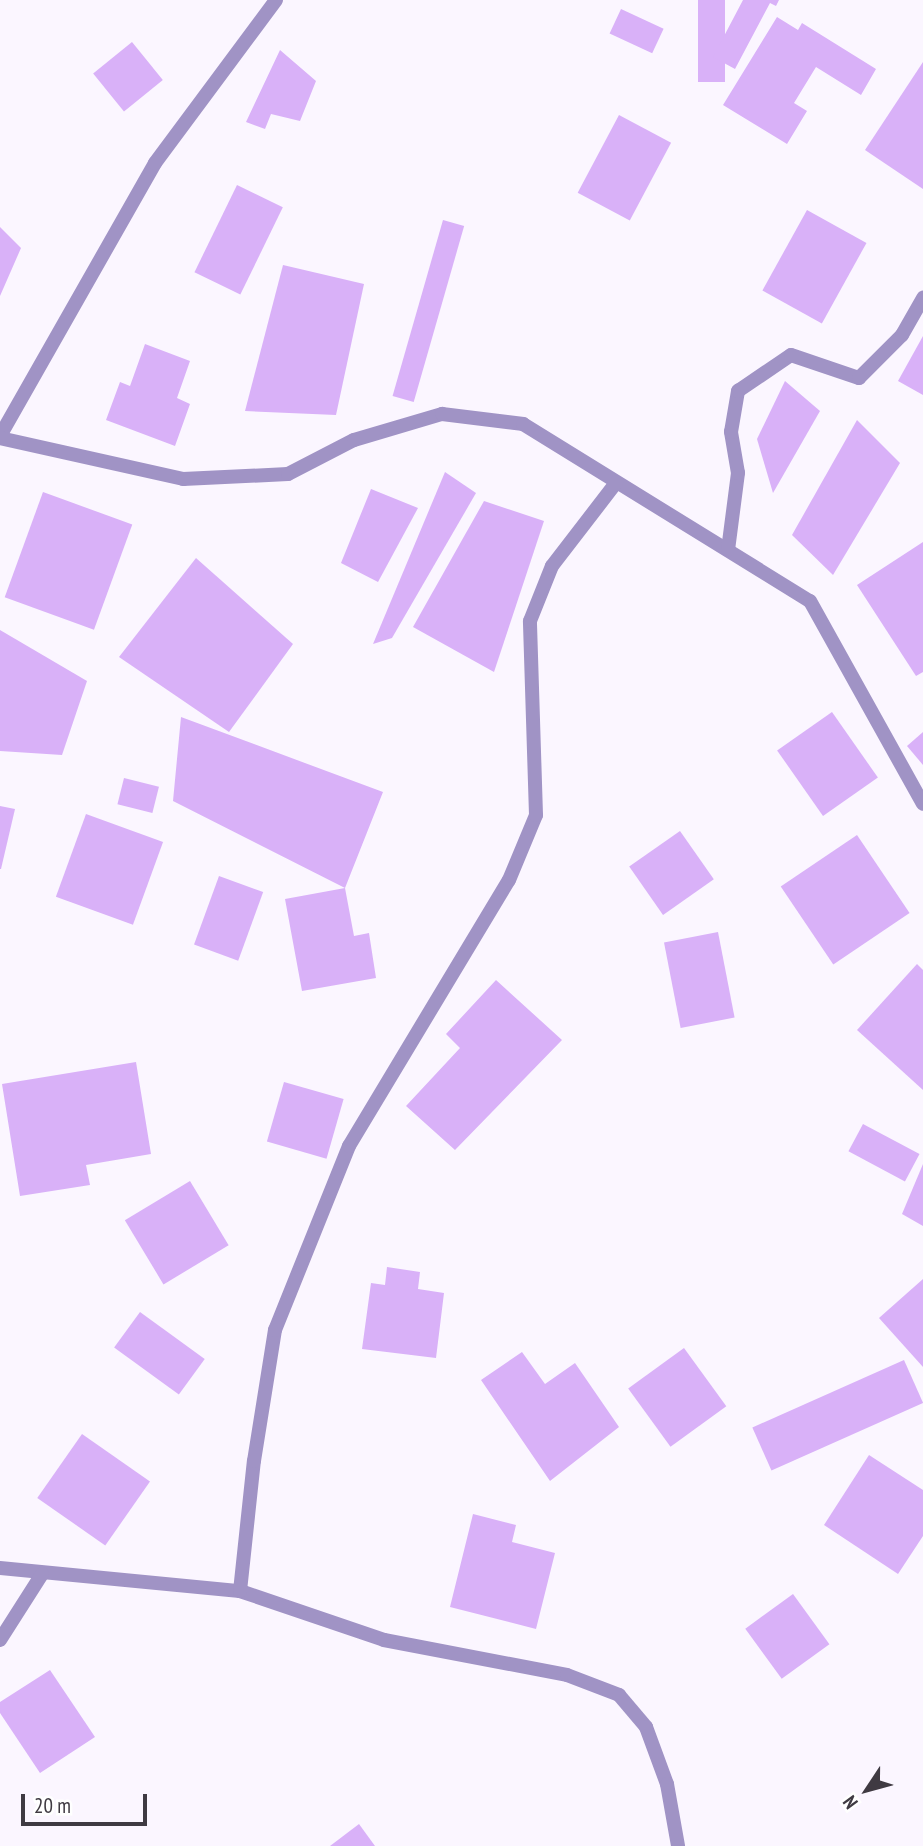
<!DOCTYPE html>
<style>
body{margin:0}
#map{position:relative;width:923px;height:1846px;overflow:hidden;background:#fbf6ff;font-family:"PT Sans Narrow",sans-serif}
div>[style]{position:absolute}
.building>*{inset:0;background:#d9b1f8;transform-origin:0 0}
.street>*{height:14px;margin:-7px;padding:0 7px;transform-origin:7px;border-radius:7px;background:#a093c5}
span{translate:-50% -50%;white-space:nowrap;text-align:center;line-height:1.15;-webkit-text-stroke:6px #fff;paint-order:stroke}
.north{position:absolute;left:832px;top:1755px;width:70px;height:70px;-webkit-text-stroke:5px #fff;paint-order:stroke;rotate:234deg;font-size:19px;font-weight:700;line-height:28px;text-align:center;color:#3f3a42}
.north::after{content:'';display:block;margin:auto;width:24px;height:32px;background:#3f3a42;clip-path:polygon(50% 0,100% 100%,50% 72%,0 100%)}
.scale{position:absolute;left:21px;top:1794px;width:126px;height:32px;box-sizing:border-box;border:4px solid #3f3a42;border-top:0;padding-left:9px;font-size:21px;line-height:24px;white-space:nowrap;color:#3f3a42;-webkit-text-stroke:5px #fff;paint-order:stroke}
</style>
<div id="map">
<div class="building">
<div style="left:698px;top:0;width:27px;height:82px"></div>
<div style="clip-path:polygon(743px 0,779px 0,776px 6px,770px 3px,735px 69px,713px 57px)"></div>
<div style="left:621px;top:9px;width:47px;height:27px;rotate:25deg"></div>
<div style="clip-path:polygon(777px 17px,798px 30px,802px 23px,876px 69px,861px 95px,816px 67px,794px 103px,807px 111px,787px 144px,723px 105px)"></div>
<div style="left:132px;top:42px;width:49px;height:50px;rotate:51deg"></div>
<div style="clip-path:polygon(280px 50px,316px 81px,300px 121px,271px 114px,265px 129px,246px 122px)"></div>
<div style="clip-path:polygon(923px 62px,923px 189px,865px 150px)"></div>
<div style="left:619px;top:115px;width:59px;height:88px;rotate:28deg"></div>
<div style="left:237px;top:185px;width:51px;height:97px;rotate:26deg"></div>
<div style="left:807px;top:210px;width:68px;height:92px;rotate:29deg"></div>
<div style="left:443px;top:220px;width:22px;height:183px;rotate:16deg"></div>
<div style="clip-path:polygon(0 227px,21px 248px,0 296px)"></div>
<div style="clip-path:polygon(283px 265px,364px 284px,336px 415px,245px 411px)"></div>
<div style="clip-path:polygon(923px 336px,923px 395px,898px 381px)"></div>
<div style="clip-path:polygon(145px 344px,190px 361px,177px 398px,190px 404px,175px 446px,106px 420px,120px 382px,130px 386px)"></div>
<div style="clip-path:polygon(785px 381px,820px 411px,773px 493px,757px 439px)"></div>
<div style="clip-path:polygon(857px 420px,900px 463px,833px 575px,792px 535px)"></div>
<div style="clip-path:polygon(445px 472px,476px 493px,392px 638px,373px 644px)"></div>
<div style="clip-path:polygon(371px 489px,418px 508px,378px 582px,341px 563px)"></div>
<div style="left:43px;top:492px;width:95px;height:112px;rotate:20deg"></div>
<div style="clip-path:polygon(484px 501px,544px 521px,494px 672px,413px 627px)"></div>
<div style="clip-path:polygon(923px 542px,923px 672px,916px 676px,857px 585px)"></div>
<div style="clip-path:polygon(196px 558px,293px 644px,229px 732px,119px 657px)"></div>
<div style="clip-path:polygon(0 630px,87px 681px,62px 755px,0 751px)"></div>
<div style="left:832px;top:712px;width:80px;height:67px;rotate:55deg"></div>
<div style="clip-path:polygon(181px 717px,383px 792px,345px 888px,354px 936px,369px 933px,376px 978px,302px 991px,285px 899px,345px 888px,173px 801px)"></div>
<div style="clip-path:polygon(923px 732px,923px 765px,907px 746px)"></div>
<div style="left:124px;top:778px;width:36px;height:27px;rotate:14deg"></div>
<div style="clip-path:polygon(0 806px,15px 809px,1px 869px,0 869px)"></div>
<div style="left:86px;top:814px;width:82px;height:88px;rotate:20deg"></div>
<div style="left:680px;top:831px;width:59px;height:62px;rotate:55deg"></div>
<div style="left:857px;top:835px;width:94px;height:92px;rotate:56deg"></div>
<div style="left:219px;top:876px;width:47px;height:73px;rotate:20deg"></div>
<div style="left:718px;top:932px;width:87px;height:55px;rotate:79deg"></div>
<div style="clip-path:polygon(917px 964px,923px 970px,923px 1090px,857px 1030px)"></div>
<div style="clip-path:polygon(496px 980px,562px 1040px,455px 1150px,406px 1106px,460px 1048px,446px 1034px)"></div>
<div style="clip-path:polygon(136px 1062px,151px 1154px,86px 1165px,90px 1185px,20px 1196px,2px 1084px)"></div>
<div style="left:284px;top:1082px;width:62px;height:62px;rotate:16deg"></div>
<div style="left:863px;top:1124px;width:64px;height:31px;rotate:28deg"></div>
<div style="clip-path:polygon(923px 1164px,923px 1226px,902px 1214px)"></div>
<div style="left:190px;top:1181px;width:75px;height:76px;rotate:59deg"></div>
<div style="clip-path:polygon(387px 1267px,420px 1272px,418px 1289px,444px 1293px,436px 1358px,362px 1349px,371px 1283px,385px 1285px)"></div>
<div style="clip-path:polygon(923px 1279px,923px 1367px,879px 1318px)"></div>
<div style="left:140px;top:1312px;width:80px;height:44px;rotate:36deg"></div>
<div style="left:684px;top:1348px;width:72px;height:69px;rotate:54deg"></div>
<div style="clip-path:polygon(522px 1352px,545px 1384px,575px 1363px,619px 1427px,550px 1481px,481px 1380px)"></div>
<div style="left:904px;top:1360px;width:47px;height:166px;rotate:66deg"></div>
<div style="left:82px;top:1434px;width:83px;height:78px;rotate:35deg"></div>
<div style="clip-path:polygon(869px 1455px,923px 1490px,923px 1536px,898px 1574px,824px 1525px)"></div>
<div style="clip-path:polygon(473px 1514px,516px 1525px,512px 1542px,555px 1553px,536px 1629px,450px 1607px)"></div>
<div style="left:793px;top:1594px;width:62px;height:59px;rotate:54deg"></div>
<div style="clip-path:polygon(50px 1670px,95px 1737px,40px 1773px,0 1713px,0 1702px)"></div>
<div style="clip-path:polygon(359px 1824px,375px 1846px,330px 1846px)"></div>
</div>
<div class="street">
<div style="left:0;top:436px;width:314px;rotate:-60.4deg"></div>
<div style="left:155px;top:163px;width:203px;rotate:-53.4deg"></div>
<div style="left:0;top:438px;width:188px;rotate:12.6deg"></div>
<div style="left:183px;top:479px;width:105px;rotate:-2.7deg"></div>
<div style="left:288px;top:474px;width:74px;rotate:-27.3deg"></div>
<div style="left:354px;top:440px;width:92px;rotate:-16.5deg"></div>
<div style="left:442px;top:414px;width:82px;rotate:7deg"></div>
<div style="left:523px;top:424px;width:337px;rotate:31.7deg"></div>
<div style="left:810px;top:601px;width:232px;rotate:60.9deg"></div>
<div style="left:728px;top:550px;width:78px;rotate:-82.6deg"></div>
<div style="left:738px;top:473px;width:42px;rotate:-99.7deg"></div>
<div style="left:731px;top:432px;width:42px;rotate:-80.3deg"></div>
<div style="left:738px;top:391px;width:64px;rotate:-34.2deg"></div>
<div style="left:791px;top:355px;width:72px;rotate:18.7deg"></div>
<div style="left:859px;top:378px;width:61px;rotate:-45deg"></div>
<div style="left:902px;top:335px;width:43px;rotate:-60.4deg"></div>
<div style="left:0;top:1568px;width:241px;rotate:5.5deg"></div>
<div style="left:240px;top:1591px;width:152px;rotate:18.8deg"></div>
<div style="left:384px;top:1640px;width:186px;rotate:10.8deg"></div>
<div style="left:567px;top:1675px;width:56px;rotate:21deg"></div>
<div style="left:619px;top:1695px;width:42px;rotate:49.8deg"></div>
<div style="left:646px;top:1727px;width:61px;rotate:69.8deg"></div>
<div style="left:667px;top:1784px;width:63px;rotate:79.9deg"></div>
<div style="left:240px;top:1591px;width:131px;rotate:-83.9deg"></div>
<div style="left:254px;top:1461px;width:133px;rotate:-80.9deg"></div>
<div style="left:275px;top:1330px;width:198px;rotate:-68.1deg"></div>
<div style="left:349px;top:1146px;width:310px;rotate:-59deg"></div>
<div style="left:509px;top:880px;width:70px;rotate:-67.4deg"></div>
<div style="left:536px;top:815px;width:194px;rotate:-91.8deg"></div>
<div style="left:530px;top:621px;width:59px;rotate:-68.2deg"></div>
<div style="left:552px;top:566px;width:105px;rotate:-52.4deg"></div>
<div style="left:0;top:1640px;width:78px;rotate:-57.5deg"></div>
</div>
<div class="north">N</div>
<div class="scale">20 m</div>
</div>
